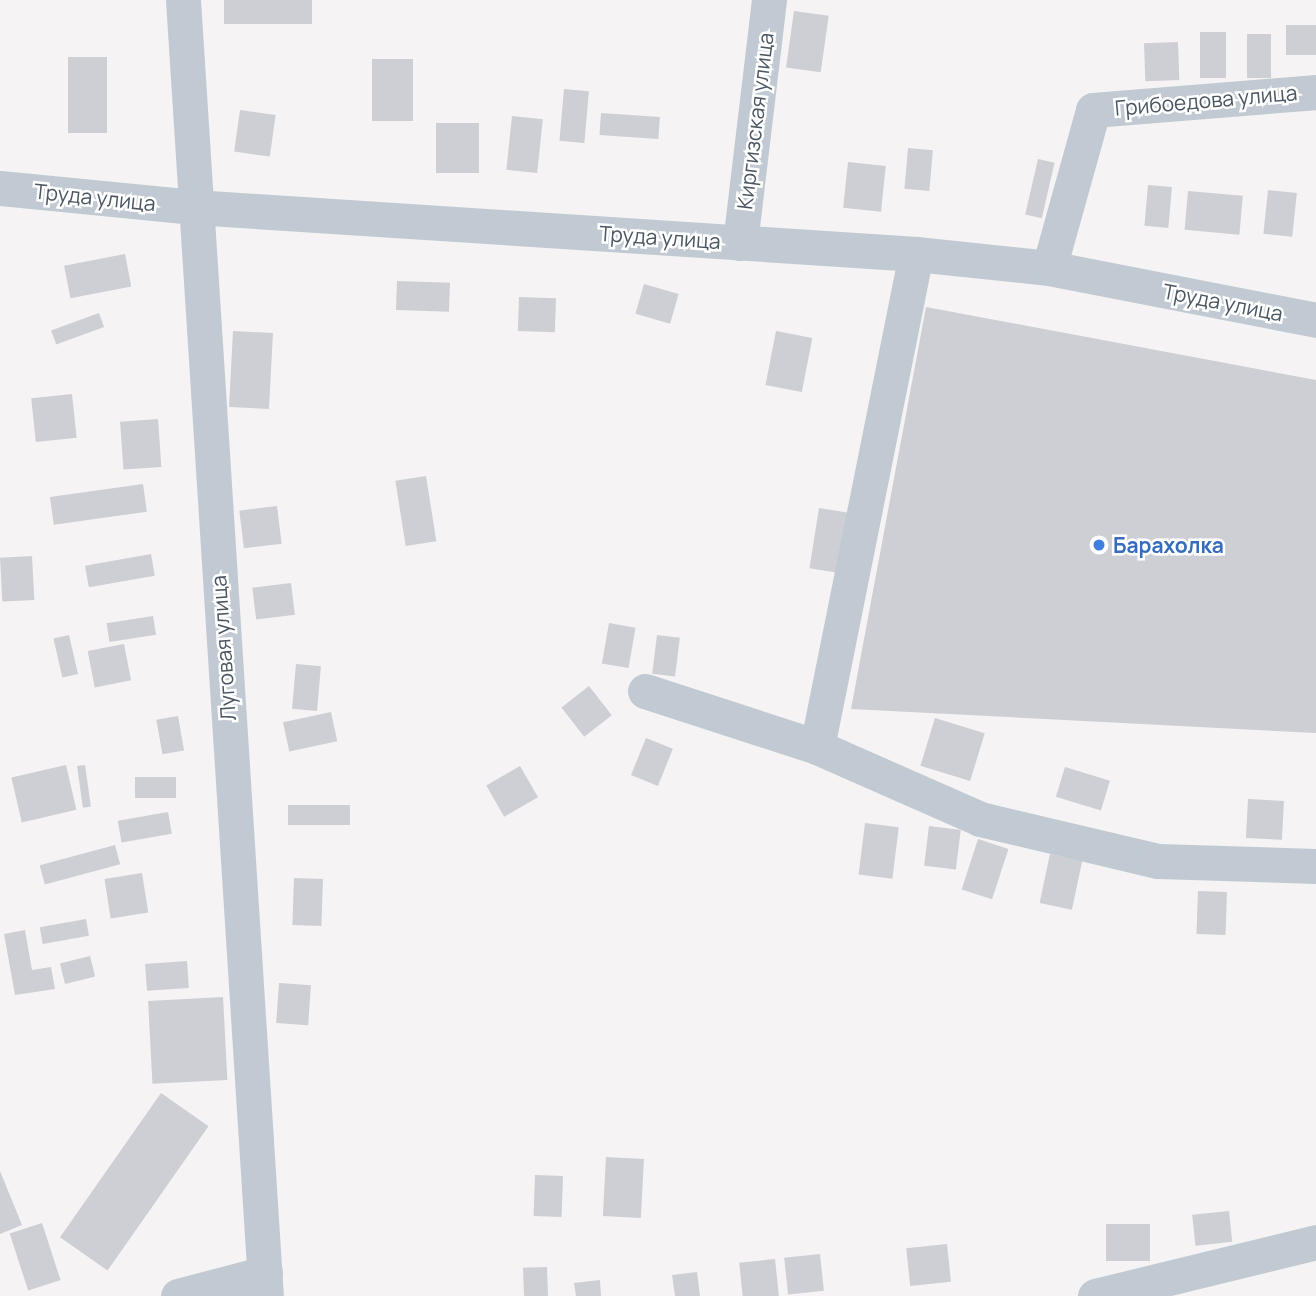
<!DOCTYPE html>
<meta charset="utf-8">
<style>
body{margin:0}
#map{position:relative;width:1316px;height:1296px;overflow:hidden;background:#f5f3f3;font-family:Manrope,sans-serif}
div>[style]{position:absolute}
.building>*{inset:0;background:#cdcfd5;transform-origin:0 0}
.minor>*{height:35px;margin:-17.5px;padding:0 17.5px;transform-origin:17.5px;border-radius:17.5px;background:#c1cad2}
.dots>*{width:19px;height:19px;translate:-50% -50%;box-sizing:border-box;border:4px solid #fff;border-radius:50%}
span{translate:-50% -50%;white-space:nowrap;text-align:center;line-height:1.15;-webkit-text-stroke:5px #fff;paint-order:stroke}
.street-label{font-size:21px;color:#4a5661}
.shop-label{font-size:21px;color:#366cbe;font-weight:700}
.left{translate:0 -50%;text-align:left}
</style>
<div id="map">
<div class="building">
<div style="left:224px;top:0;width:88px;height:24px"></div>
<div style="left:794px;top:11px;width:35px;height:57px;rotate:8deg"></div>
<div style="left:1286px;top:25px;width:30px;height:30px"></div>
<div style="left:1200px;top:32px;width:26px;height:46px"></div>
<div style="left:1247px;top:34px;width:24px;height:44px"></div>
<div style="left:1178px;top:42px;width:38px;height:34px;rotate:88deg"></div>
<div style="left:68px;top:57px;width:39px;height:76px"></div>
<div style="left:372px;top:59px;width:41px;height:62px"></div>
<div style="left:564px;top:89px;width:25px;height:52px;rotate:5deg"></div>
<div style="left:240px;top:110px;width:36px;height:42px;rotate:8deg"></div>
<div style="left:601px;top:113px;width:59px;height:22px;rotate:4deg"></div>
<div style="left:512px;top:116px;width:31px;height:54px;rotate:6deg"></div>
<div style="left:479px;top:123px;width:50px;height:43px;rotate:90deg"></div>
<div style="left:908px;top:148px;width:25px;height:41px;rotate:5deg"></div>
<div style="left:1038px;top:159px;width:17px;height:57px;rotate:13deg"></div>
<div style="left:848px;top:162px;width:38px;height:46px;rotate:6deg"></div>
<div style="left:1148px;top:185px;width:24px;height:41px;rotate:5deg"></div>
<div style="left:1268px;top:190px;width:29px;height:44px;rotate:6deg"></div>
<div style="left:1188px;top:191px;width:55px;height:39px;rotate:5deg"></div>
<div style="left:125px;top:254px;width:33px;height:62px;rotate:79deg"></div>
<div style="left:397px;top:281px;width:53px;height:29px;rotate:2deg"></div>
<div style="left:644px;top:284px;width:36px;height:31px;rotate:16deg"></div>
<div style="left:519px;top:297px;width:37px;height:34px;rotate:2deg"></div>
<div style="clip-path:polygon(926px 307px,1316px 380px,1316px 733px,851px 709px)"></div>
<div style="left:99px;top:313px;width:15px;height:51px;rotate:70deg"></div>
<div style="left:233px;top:331px;width:40px;height:76px;rotate:3deg"></div>
<div style="left:776px;top:331px;width:37px;height:55px;rotate:11deg"></div>
<div style="left:72px;top:394px;width:44px;height:41px;rotate:84deg"></div>
<div style="left:158px;top:419px;width:48px;height:38px;rotate:86deg"></div>
<div style="left:426px;top:476px;width:66px;height:31px;rotate:81deg"></div>
<div style="left:143px;top:484px;width:28px;height:94px;rotate:82deg"></div>
<div style="left:277px;top:506px;width:38px;height:38px;rotate:83deg"></div>
<div style="left:819px;top:508px;width:30px;height:61px;rotate:9deg"></div>
<div style="left:151px;top:554px;width:22px;height:67px;rotate:80deg"></div>
<div style="left:32px;top:556px;width:44px;height:32px;rotate:87deg"></div>
<div style="left:291px;top:583px;width:32px;height:39px;rotate:83deg"></div>
<div style="left:153px;top:616px;width:19px;height:47px;rotate:81deg"></div>
<div style="left:609px;top:623px;width:27px;height:41px;rotate:10deg"></div>
<div style="left:69px;top:635px;width:40px;height:16px;rotate:77deg"></div>
<div style="left:657px;top:635px;width:23px;height:39px;rotate:7deg"></div>
<div style="left:124px;top:644px;width:37px;height:37px;rotate:79deg"></div>
<div style="left:296px;top:664px;width:25px;height:45px;rotate:5deg"></div>
<div style="left:589px;top:686px;width:37px;height:35px;rotate:52deg"></div>
<div style="left:331px;top:712px;width:30px;height:49px;rotate:78deg"></div>
<div style="left:178px;top:716px;width:35px;height:22px;rotate:80deg"></div>
<div style="left:935px;top:718px;width:52px;height:50px;rotate:17deg"></div>
<div style="left:646px;top:738px;width:29px;height:40px;rotate:22deg"></div>
<div style="left:66px;top:765px;width:46px;height:56px;rotate:77deg"></div>
<div style="left:85px;top:765px;width:42px;height:8px;rotate:82deg"></div>
<div style="left:520px;top:766px;width:36px;height:39px;rotate:60deg"></div>
<div style="left:1065px;top:767px;width:47px;height:31px;rotate:17deg"></div>
<div style="left:176px;top:777px;width:21px;height:41px;rotate:90deg"></div>
<div style="left:1248px;top:799px;width:36px;height:39px;rotate:3deg"></div>
<div style="left:288px;top:805px;width:62px;height:20px"></div>
<div style="left:168px;top:812px;width:22px;height:51px;rotate:80deg"></div>
<div style="left:865px;top:823px;width:34px;height:52px;rotate:7deg"></div>
<div style="left:929px;top:826px;width:32px;height:40px;rotate:7deg"></div>
<div style="left:978px;top:839px;width:32px;height:53px;rotate:18deg"></div>
<div style="left:115px;top:845px;width:20px;height:78px;rotate:75deg"></div>
<div style="left:1050px;top:854px;width:33px;height:50px;rotate:12deg"></div>
<div style="left:142px;top:873px;width:40px;height:38px;rotate:81deg"></div>
<div style="left:294px;top:878px;width:29px;height:47px;rotate:2deg"></div>
<div style="left:1198px;top:891px;width:29px;height:43px;rotate:2deg"></div>
<div style="left:86px;top:919px;width:17px;height:47px;rotate:80deg"></div>
<div style="clip-path:polygon(25px 930px,32px 970px,51px 967px,55px 989px,15px 995px,4px 934px)"></div>
<div style="left:90px;top:956px;width:21px;height:31px;rotate:76deg"></div>
<div style="left:187px;top:961px;width:27px;height:42px;rotate:86deg"></div>
<div style="left:279px;top:983px;width:32px;height:40px;rotate:4deg"></div>
<div style="left:223px;top:997px;width:83px;height:75px;rotate:87deg"></div>
<div style="left:161px;top:1093px;width:58px;height:176px;rotate:35deg"></div>
<div style="left:606px;top:1157px;width:38px;height:59px;rotate:3deg"></div>
<div style="clip-path:polygon(0 1171px,22px 1225px,0 1234px)"></div>
<div style="left:535px;top:1175px;width:28px;height:41px;rotate:2deg"></div>
<div style="left:1229px;top:1211px;width:31px;height:37px;rotate:84deg"></div>
<div style="left:42px;top:1223px;width:60px;height:34px;rotate:72deg"></div>
<div style="left:1106px;top:1224px;width:44px;height:37px"></div>
<div style="left:947px;top:1244px;width:38px;height:41px;rotate:84deg"></div>
<div style="left:820px;top:1254px;width:37px;height:36px;rotate:84deg"></div>
<div style="left:775px;top:1259px;width:37px;height:36px;rotate:84deg"></div>
<div style="left:547px;top:1267px;width:29px;height:24px;rotate:88deg"></div>
<div style="clip-path:polygon(697px 1272px,700px 1296px,675px 1296px,672px 1275px)"></div>
<div style="clip-path:polygon(600px 1280px,601px 1296px,576px 1296px,574px 1283px)"></div>
</div>
<div class="minor">
<div style="left:183px;top:0;width:1299px;rotate:86.34deg"></div>
<div style="left:0;top:188px;width:195px;rotate:5.6deg"></div>
<div style="left:194px;top:207px;width:724px;rotate:3.72deg"></div>
<div style="left:916px;top:254px;width:134px;rotate:6deg"></div>
<div style="left:1049px;top:268px;width:272px;rotate:11deg"></div>
<div style="left:740px;top:243px;width:245px;rotate:-83.2deg"></div>
<div style="left:1049px;top:268px;width:164px;rotate:-74.4deg"></div>
<div style="left:1093px;top:110px;width:224px;rotate:-4.6deg"></div>
<div style="left:645px;top:691px;width:181px;rotate:18deg"></div>
<div style="left:817px;top:747px;width:178px;rotate:23.8deg"></div>
<div style="left:980px;top:819px;width:183px;rotate:13.3deg"></div>
<div style="left:1158px;top:861px;width:158px;rotate:1.8deg"></div>
<div style="left:817px;top:747px;width:503px;rotate:-78.65deg"></div>
<div style="left:178px;top:1296px;width:90px;rotate:-14.8deg"></div>
<div style="left:1095px;top:1296px;width:228px;rotate:-13.7deg"></div>
</div>
<div class="dots">
<div style="left:1099px;top:545px;background:#3f7fe0"></div>
</div>
<div class="street-label">
<span style="left:1206px;top:100px;rotate:-5deg">Грибоедова улица</span>
<span style="left:755px;top:121px;rotate:-83deg">Киргизская улица</span>
<span style="left:95px;top:197px;rotate:6deg">Труда улица</span>
<span style="left:660px;top:237px;rotate:4deg">Труда улица</span>
<span style="left:1223px;top:302px;rotate:11deg">Труда улица</span>
<span style="left:223px;top:648px;rotate:-94deg">Луговая улица</span>
</div>
<div class="shop-label">
<span class="left" style="left:1113px;top:545px">Барахолка</span>
</div>
</div>
